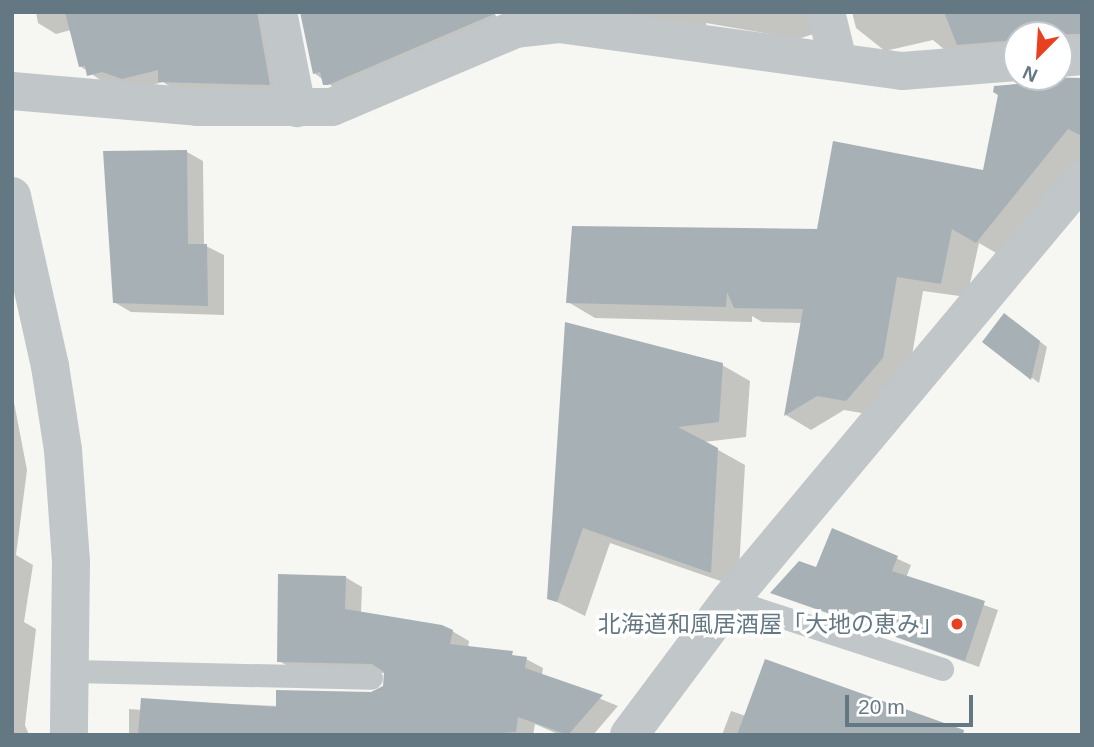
<!DOCTYPE html>
<meta charset="utf-8">
<style>
body{margin:0}
#map{position:relative;width:1094px;height:747px;overflow:hidden;background:#f6f6f2;font-family:Helvetica,"Noto Sans JP",sans-serif}
div>[style]{position:absolute}
.shadow>*{inset:0;background:#0003}
.building>*{inset:0;background:#a7b1b5}
.service>*{height:23px;margin:-11.5px;padding:0 11.5px;transform-origin:11.5px;border-radius:11.5px;background:#c1c6c8}
.minor>*{height:38px;margin:-19px;padding:0 19px;transform-origin:19px;border-radius:19px;background:#c1c6c8}
.tertiary>*{height:38px;margin:-19px;padding:0 19px;transform-origin:19px;border-radius:19px;background:#c1c6c8}
.dots>*{width:19px;height:19px;translate:-50% -50%;box-sizing:border-box;border:4px solid #fff;border-radius:50%}
span{translate:-50% -50%;white-space:nowrap;text-align:center;line-height:1.15;-webkit-text-stroke:7px #fff;paint-order:stroke}
.poi-label{font-size:23px;color:#647884}
.right{translate:-100% -50%;text-align:right}
.frame{position:absolute;inset:0;border:14px solid #647884;pointer-events:none}
.north{position:absolute;left:1003px;top:21px;width:70px;height:70px;box-sizing:border-box;background:#fff;border:2px solid #c1c9ce;border-radius:50%;rotate:204deg;font-size:19px;font-weight:700;line-height:28px;text-align:center;color:#647884}
.north::after{content:'';display:block;margin:auto;width:24px;height:32px;background:#e9401f;clip-path:polygon(50% 0,100% 100%,50% 72%,0 100%)}
.scale{position:absolute;left:845px;top:695px;width:128px;height:32px;box-sizing:border-box;border:4px solid #647884;border-top:0;padding-left:9px;font-size:21px;line-height:24px;white-space:nowrap;color:#647884;-webkit-text-stroke:5px #fff;paint-order:stroke}
</style>
<div id="map">
<div class="shadow">
<div style="clip-path:polygon(36px 12px,277px 12px,287px 94px,177px 91px,163px 82px,141px 88px,106px 84px,80px 66px,71px 30px,56px 34px,38px 23px)"></div>
<div style="clip-path:polygon(494px 12px,502px 28px,343px 94px,314px 73px)"></div>
<div style="clip-path:polygon(591px 12px,824px 12px,823px 31px,798px 39px,706px 23px,707px 29px)"></div>
<div style="clip-path:polygon(852px 12px,1082px 12px,1082px 47px,1059px 59px,1059px 35px,1017px 35px,1017px 51px,952px 56px,933px 40px,885px 51px,856px 28px)"></div>
<div style="clip-path:polygon(1033px 77px,1082px 79px,1082px 161px,1003px 257px,979px 243px,967px 297px,923px 291px,909px 373px,873px 415px,844px 410px,811px 430px,786px 415px,802px 323px,762px 322px,752px 316px,752px 322px,595px 318px,568px 302px,819px 231px,984px 172px,1000px 94px,996px 87px,1030px 82px)"></div>
<div style="clip-path:polygon(187px 152px,203px 161px,204px 245px,224px 255px,224px 315px,131px 312px,114px 302px)"></div>
<div style="clip-path:polygon(1013px 320px,1047px 347px,1039px 383px,984px 342px)"></div>
<div style="clip-path:polygon(567px 324px,722px 365px,750px 381px,746px 437px,704px 442px,745px 465px,738px 587px,610px 543px,585px 616px,549px 598px)"></div>
<div style="clip-path:polygon(12px 392px,27px 470px,16px 555px,33px 565px,24px 622px,36px 629px,25px 725px,29px 735px,12px 735px)"></div>
<div style="clip-path:polygon(833px 530px,911px 565px,906px 578px,998px 610px,979px 667px,773px 593px,817px 569px)"></div>
<div style="clip-path:polygon(345px 577px,362px 587px,361px 614px,452px 631px,469px 641px,468px 648px,526px 659px,543px 668px,542px 675px,618px 706px,593px 735px,560px 735px,535px 724px,533px 735px,129px 735px,129px 709px,142px 710px,142px 700px,278px 706px,371px 694px,385px 686px,385px 673px,295px 670px,279px 661px)"></div>
<div style="clip-path:polygon(731px 711px,746px 716px,953px 728px,964px 735px,722px 735px)"></div>
</div>
<div class="building">
<div style="clip-path:polygon(65px 12px,257px 12px,270px 85px,158px 82px,158px 70px,122px 79px,102px 72px,87px 76px,85px 66px,79px 67px)"></div>
<div style="clip-path:polygon(300px 12px,499px 12px,328px 85px,323px 85px,320px 72px,313px 74px)"></div>
<div style="clip-path:polygon(944px 12px,1082px 12px,1082px 34px,1017px 35px,1017px 40px,957px 45px)"></div>
<div style="clip-path:polygon(1032px 77px,1082px 78px,1082px 136px,1068px 129px,976px 243px,952px 229px,941px 284px,897px 277px,883px 358px,846px 401px,817px 396px,784px 416px,803px 309px,734px 308px,727px 292px,726px 307px,566px 303px,572px 226px,817px 229px,833px 141px,983px 170px,998px 95px,993px 92px,994px 86px,1019px 84px)"></div>
<div style="clip-path:polygon(187px 150px,188px 244px,207px 244px,208px 306px,113px 303px,103px 151px)"></div>
<div style="clip-path:polygon(1004px 313px,1040px 341px,1031px 380px,982px 342px)"></div>
<div style="clip-path:polygon(565px 322px,723px 363px,719px 422px,678px 427px,718px 448px,711px 573px,583px 528px,557px 602px,547px 599px)"></div>
<div style="clip-path:polygon(832px 528px,898px 556px,892px 571px,985px 601px,965px 661px,770px 593px,799px 561px,816px 567px)"></div>
<div style="clip-path:polygon(278px 574px,346px 576px,345px 609px,442px 625px,453px 630px,450px 644px,513px 651px,512px 655px,527px 657px,525px 668px,603px 695px,568px 735px,518px 717px,516px 732px,472px 735px,138px 735px,141px 698px,276px 707px,276px 690px,371px 692px,383px 686px,384px 672px,372px 664px,277px 662px)"></div>
<div style="clip-path:polygon(765px 659px,964px 730px,963px 735px,737px 735px)"></div>
</div>
<div class="service">
<div style="left:730px;top:600px;width:223px;rotate:18deg"></div>
<div style="left:73px;top:671px;width:298px;rotate:1.3deg"></div>
</div>
<div class="minor">
<div style="left:278px;top:12px;width:98px;rotate:78.8deg"></div>
<div style="left:826px;top:12px;width:50px;rotate:76.2deg"></div>
<div style="left:1059px;top:58px;width:23px;rotate:-5deg"></div>
<div style="left:12px;top:91px;width:186px;rotate:4.9deg"></div>
<div style="left:197px;top:107px;width:135px"></div>
<div style="left:332px;top:107px;width:200px;rotate:-23deg"></div>
<div style="left:516px;top:29px;width:43px;rotate:-6.6deg"></div>
<div style="left:559px;top:24px;width:346px;rotate:7.8deg"></div>
<div style="left:902px;top:71px;width:115px;rotate:-4.5deg"></div>
<div style="left:629px;top:735px;width:169px;rotate:-53.2deg"></div>
<div style="left:730px;top:600px;width:549px;rotate:-50.1deg"></div>
</div>
<div class="tertiary">
<div style="left:12px;top:196px;width:174px;rotate:77.4deg"></div>
<div style="left:50px;top:366px;width:85px;rotate:81.2deg"></div>
<div style="left:63px;top:450px;width:112px;rotate:85.9deg"></div>
<div style="left:71px;top:562px;width:173px;rotate:90.7deg"></div>
</div>
<div class="dots">
<div style="left:957px;top:624px;background:#e9401f"></div>
</div>
<div class="poi-label">
<span class="right" style="left:943px;top:624px">北海道和風居酒屋「大地の恵み」</span>
</div>
<div class="frame"></div>
<div class="north">N</div>
<div class="scale">20 m</div>
</div>
